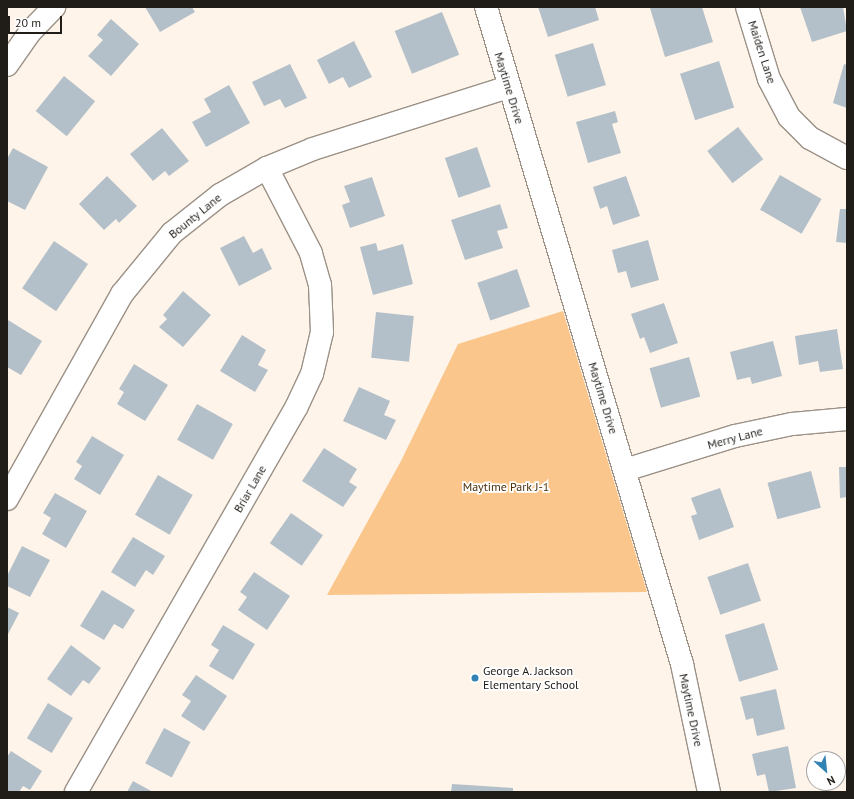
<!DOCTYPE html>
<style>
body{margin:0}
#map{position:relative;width:854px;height:799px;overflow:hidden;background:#fef4e9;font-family:"PT Sans",sans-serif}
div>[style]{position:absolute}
.green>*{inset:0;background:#fac68b}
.building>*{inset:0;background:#b4c0c9;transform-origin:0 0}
.roads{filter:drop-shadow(1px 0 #9b9187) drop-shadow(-1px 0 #9b9187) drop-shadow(0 1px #9b9187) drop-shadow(0 -1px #9b9187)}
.minor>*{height:22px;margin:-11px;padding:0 11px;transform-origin:11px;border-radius:11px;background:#fff}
.dots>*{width:11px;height:11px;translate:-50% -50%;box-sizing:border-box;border:2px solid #fff;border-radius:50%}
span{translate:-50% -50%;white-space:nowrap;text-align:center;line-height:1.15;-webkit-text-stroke:3.5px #fff;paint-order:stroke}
.street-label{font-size:12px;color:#201c18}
.park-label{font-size:12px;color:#4a2e0a}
.poi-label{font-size:12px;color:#201c18}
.left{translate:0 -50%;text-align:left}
.frame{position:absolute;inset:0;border:8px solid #201c18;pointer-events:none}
.north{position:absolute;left:806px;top:751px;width:40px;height:40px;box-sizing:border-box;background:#fff;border:1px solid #a6a4a3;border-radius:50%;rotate:153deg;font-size:11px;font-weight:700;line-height:16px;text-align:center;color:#201c18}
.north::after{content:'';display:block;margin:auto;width:14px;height:18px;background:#3282b3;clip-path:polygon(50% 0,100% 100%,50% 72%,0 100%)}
.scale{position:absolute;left:8px;top:16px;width:54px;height:18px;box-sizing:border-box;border:2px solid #201c18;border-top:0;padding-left:5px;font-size:12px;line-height:14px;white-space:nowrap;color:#201c18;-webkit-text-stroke:3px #fff;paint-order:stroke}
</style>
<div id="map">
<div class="green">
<div style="clip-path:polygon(563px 311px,647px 592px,327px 595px,401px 461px,458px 344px)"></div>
</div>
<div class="building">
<div style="clip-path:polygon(145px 7px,192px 7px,195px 12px,160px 32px)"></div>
<div style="clip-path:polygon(538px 7px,595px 7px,599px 20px,548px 37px)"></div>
<div style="clip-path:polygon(702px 7px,713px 42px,665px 57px,650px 8px)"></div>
<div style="clip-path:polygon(800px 7px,843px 7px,847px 31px,812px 42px)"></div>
<div style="left:442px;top:12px;width:46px;height:51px;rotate:68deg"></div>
<div style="clip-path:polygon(111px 19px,139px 44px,111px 76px,88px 56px,103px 40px,97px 35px)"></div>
<div style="clip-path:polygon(354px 41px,372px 77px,349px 88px,343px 77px,329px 84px,317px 60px)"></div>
<div style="left:593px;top:43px;width:44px;height:40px;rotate:73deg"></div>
<div style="left:719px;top:61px;width:49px;height:41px;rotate:72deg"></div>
<div style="clip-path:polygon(290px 64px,307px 98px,285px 108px,280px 99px,264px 106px,252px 82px)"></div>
<div style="clip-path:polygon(844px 64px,847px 65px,847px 108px,833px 103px)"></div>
<div style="left:64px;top:76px;width:40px;height:45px;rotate:39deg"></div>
<div style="clip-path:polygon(229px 85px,250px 123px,206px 147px,192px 122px,211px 112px,204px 99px)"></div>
<div style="clip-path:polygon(615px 111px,618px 122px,612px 124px,621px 153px,588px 163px,576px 122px)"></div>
<div style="left:738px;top:127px;width:41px;height:39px;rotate:52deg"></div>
<div style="clip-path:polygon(162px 128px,189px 161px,169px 176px,165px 171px,153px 181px,130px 154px)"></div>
<div style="left:477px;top:147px;width:42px;height:34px;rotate:71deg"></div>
<div style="clip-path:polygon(13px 148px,48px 167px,25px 210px,7px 201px,7px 159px)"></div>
<div style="left:780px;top:175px;width:48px;height:40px;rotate:30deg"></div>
<div style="clip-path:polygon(107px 176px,137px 206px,119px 223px,116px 219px,104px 230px,79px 204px)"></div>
<div style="clip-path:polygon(626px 176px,640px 216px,613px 225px,607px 206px,600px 209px,593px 187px)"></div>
<div style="clip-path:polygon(372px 177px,385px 216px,350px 228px,342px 205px,350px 202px,344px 186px)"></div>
<div style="clip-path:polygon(500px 204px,508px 228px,497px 231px,503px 248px,465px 260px,451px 220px)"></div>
<div style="clip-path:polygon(840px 209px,847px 209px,847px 243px,836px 242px)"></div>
<div style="clip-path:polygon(244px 236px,253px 253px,262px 248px,272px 269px,239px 286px,220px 248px)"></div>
<div style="clip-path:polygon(648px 240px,659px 280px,631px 288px,626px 271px,618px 273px,612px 250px)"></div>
<div style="left:54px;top:241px;width:41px;height:57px;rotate:34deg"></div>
<div style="clip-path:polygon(376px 243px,378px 251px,403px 244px,413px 284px,373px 295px,360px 247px)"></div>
<div style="left:517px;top:269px;width:40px;height:42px;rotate:71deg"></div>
<div style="clip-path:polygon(183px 291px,211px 315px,183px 347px,159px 327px,167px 319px,163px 315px)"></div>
<div style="clip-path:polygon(664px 303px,678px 343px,650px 353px,644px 337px,640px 339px,631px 314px)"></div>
<div style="left:376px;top:312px;width:38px;height:46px;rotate:6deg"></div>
<div style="clip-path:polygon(8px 320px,42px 341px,21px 375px,7px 367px)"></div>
<div style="clip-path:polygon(837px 329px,843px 369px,820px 372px,818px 361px,799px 365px,795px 336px)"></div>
<div style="clip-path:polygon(242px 335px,266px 350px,258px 365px,268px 370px,255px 392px,220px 371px)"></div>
<div style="clip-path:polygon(773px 341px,782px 376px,752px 384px,750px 377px,737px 380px,730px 352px)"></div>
<div style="left:689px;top:357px;width:41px;height:41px;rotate:74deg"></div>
<div style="clip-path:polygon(134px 364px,168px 385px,145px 421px,117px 404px,124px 392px,119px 389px)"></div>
<div style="clip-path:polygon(359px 387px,390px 401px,384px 415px,396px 420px,386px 440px,343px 421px)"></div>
<div style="left:197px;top:404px;width:41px;height:41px;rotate:29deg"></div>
<div style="clip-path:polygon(92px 436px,124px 455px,100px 495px,74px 479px,82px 466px,76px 462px)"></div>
<div style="clip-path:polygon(324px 448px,357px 469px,349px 482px,357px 487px,343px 507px,302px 481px)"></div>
<div style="clip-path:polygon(839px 467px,847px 467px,847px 497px,840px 498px)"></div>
<div style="left:811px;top:471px;width:38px;height:45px;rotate:75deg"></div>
<div style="left:158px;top:475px;width:40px;height:46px;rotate:30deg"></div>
<div style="clip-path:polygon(720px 488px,734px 527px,699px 540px,691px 516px,697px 514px,691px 498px)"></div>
<div style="clip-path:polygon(55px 493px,87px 511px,66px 548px,42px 534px,51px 518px,43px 513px)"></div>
<div style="left:291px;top:513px;width:39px;height:37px;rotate:35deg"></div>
<div style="clip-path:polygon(133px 537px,165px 556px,153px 575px,146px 570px,135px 587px,111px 572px)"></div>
<div style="clip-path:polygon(22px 546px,50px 560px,30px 597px,7px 586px,7px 576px)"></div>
<div style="left:748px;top:563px;width:40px;height:43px;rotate:71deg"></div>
<div style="clip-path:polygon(254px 572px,290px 596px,267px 630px,238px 610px,247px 597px,240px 592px)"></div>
<div style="clip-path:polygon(102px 590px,135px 610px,123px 629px,114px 624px,104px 640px,80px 626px)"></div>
<div style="clip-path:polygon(7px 607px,19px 613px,7px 636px)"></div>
<div style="left:764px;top:623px;width:49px;height:41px;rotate:73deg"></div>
<div style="clip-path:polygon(223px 625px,255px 644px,233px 680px,209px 666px,219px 650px,211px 645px)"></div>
<div style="clip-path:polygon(71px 645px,101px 668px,89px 684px,83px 680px,71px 696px,47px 679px)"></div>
<div style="clip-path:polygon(196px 675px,227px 696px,204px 731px,181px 716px,191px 701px,182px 695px)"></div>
<div style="clip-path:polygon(776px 689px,785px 729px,757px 736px,753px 718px,746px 720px,740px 697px)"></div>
<div style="left:48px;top:703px;width:29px;height:41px;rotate:31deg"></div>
<div style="left:164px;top:728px;width:30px;height:40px;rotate:28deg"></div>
<div style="clip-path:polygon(788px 746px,796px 788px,769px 792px,765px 774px,757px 776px,752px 754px)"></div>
<div style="clip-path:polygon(11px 751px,42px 771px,30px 790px,23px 786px,19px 792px,7px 792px,7px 757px)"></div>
<div style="clip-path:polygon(133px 781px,153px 792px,127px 792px)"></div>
<div style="clip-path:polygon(452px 784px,513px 788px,513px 792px,451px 792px)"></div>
</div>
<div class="roads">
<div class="minor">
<div style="left:486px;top:7px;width:686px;rotate:73.39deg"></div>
<div style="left:682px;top:664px;width:131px;rotate:78.1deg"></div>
<div style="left:747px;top:7px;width:75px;rotate:73deg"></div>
<div style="left:769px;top:79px;width:43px;rotate:62.2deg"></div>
<div style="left:789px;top:117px;width:30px;rotate:45deg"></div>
<div style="left:810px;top:138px;width:42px;rotate:28.4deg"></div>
<div style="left:7px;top:65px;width:40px;rotate:-55.1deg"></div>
<div style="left:30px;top:32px;width:35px;rotate:-46deg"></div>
<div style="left:625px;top:470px;width:115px;rotate:-17.2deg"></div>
<div style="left:735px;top:436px;width:58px;rotate:-11.9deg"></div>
<div style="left:792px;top:424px;width:55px;rotate:-5.2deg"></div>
<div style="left:7px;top:499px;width:235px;rotate:-60.7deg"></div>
<div style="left:122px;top:294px;width:79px;rotate:-50.7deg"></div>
<div style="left:172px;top:233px;width:61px;rotate:-38.4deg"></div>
<div style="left:220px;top:195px;width:54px;rotate:-29.9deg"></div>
<div style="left:267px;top:168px;width:50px;rotate:-22.4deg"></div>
<div style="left:313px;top:149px;width:206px;rotate:-17.6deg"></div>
<div style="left:76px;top:792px;width:443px;rotate:-60.2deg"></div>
<div style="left:296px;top:408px;width:38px;rotate:-65deg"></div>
<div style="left:312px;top:374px;width:43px;rotate:-76.6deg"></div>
<div style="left:322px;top:332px;width:47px;rotate:-92.4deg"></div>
<div style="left:320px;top:285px;width:33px;rotate:-106deg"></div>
<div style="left:311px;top:253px;width:96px;rotate:-117.4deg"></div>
</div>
</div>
<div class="dots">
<div style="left:475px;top:678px;background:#3282b3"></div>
</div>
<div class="street-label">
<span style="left:762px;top:52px;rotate:72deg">Maiden Lane</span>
<span style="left:509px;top:88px;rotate:73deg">Maytime Drive</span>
<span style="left:195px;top:216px;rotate:-39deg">Bounty Lane</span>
<span style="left:603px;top:398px;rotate:73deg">Maytime Drive</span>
<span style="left:735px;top:438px;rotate:-15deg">Merry Lane</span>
<span style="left:250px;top:489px;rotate:-60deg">Briar Lane</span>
<span style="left:691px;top:710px;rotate:78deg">Maytime Drive</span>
</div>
<div class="park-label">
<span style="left:506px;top:487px">Maytime Park J-1</span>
</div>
<div class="poi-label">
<span class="left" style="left:483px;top:678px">George A. Jackson<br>Elementary School</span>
</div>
<div class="frame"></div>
<div class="north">N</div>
<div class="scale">20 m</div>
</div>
